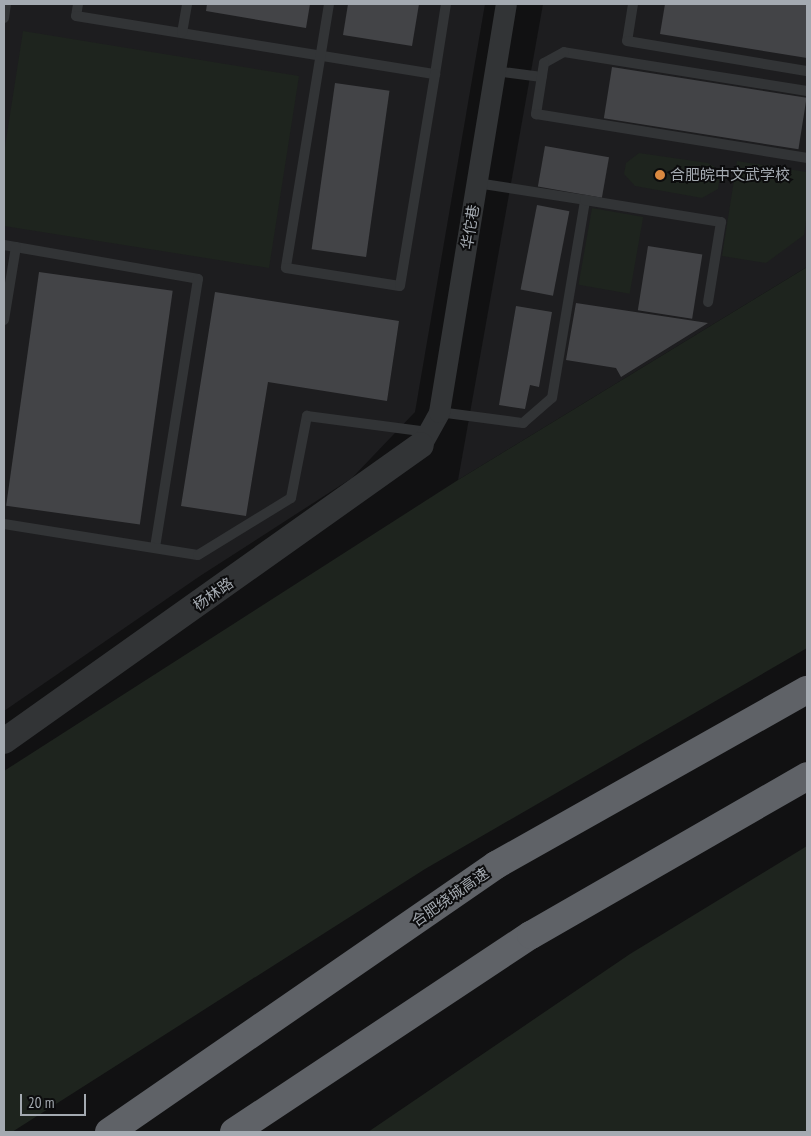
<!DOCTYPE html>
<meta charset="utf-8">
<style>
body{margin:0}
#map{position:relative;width:811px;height:1136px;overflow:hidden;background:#111112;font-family:"PT Sans Narrow","Noto Sans SC",sans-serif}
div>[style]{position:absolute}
.built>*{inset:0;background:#1d1d1f}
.green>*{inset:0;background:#1e241e;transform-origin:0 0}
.building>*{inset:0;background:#434447;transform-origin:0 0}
.service>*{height:10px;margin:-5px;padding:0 5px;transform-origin:5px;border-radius:5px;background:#323436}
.minor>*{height:21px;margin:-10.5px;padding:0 10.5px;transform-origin:10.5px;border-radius:10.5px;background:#323436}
.tertiary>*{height:26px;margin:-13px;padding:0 13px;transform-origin:13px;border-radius:13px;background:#323436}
.motorway>*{height:28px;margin:-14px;padding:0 14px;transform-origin:14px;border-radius:14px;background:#5f6267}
.dots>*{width:14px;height:14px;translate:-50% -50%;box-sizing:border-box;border:2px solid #0c0c0d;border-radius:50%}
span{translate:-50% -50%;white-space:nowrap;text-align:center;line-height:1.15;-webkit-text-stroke:4px #0c0c0d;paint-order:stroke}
.poi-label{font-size:15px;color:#a4aab1}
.left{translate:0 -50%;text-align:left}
.street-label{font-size:15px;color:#a4aab1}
.frame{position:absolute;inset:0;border:5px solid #a4aab1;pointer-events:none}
.scale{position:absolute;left:20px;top:1094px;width:66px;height:22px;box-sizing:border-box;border:2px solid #a4aab1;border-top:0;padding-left:6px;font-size:15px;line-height:18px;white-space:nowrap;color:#a4aab1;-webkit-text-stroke:4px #0c0c0d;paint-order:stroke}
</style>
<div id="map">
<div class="built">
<div style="clip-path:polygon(4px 4px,485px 4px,415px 412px,352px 478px,200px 576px,4px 711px)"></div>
<div style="clip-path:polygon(543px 4px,807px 4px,807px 267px,458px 480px)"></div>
</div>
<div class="green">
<div style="clip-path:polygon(23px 31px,299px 76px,269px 268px,4px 226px,4px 153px)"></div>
<div style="clip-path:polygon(639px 153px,708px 163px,715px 167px,720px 176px,718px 189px,702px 198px,635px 186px,624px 174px,626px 163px)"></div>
<div style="clip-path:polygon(737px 161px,807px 172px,807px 214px,804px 235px,766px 263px,722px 256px)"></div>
<div style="left:592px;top:208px;width:52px;height:78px;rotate:10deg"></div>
<div style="clip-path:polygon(807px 267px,807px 648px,425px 869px,12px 1132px,4px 1132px,4px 771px,458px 480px)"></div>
<div style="clip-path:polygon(807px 846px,807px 1132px,368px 1132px,630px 954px)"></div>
</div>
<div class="building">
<div style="clip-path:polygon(207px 4px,310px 4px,306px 28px,206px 11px)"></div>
<div style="clip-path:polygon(348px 4px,419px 4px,412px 46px,343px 35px)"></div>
<div style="clip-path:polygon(665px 4px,807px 4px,807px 58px,660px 34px)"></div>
<div style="left:612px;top:67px;width:197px;height:52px;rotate:9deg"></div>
<div style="left:335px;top:83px;width:55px;height:168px;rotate:8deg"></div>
<div style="left:545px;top:146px;width:65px;height:41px;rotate:10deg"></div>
<div style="left:537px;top:205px;width:33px;height:86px;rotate:11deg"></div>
<div style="left:648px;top:246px;width:55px;height:65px;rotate:9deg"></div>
<div style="left:39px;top:272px;width:135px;height:236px;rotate:8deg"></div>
<div style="clip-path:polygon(215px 292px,399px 321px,387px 401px,268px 382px,246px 516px,181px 506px)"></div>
<div style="clip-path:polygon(576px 303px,708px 323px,621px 377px,616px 368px,566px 360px)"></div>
<div style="clip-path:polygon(516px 306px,552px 312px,539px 387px,530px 385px,525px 409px,499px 405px)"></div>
</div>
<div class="service">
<div style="left:78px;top:4px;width:12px;rotate:99deg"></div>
<div style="left:76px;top:16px;width:364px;rotate:9.2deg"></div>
<div style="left:435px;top:74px;width:71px;rotate:-81.1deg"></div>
<div style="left:329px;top:4px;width:267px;rotate:99.3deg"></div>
<div style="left:286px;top:268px;width:115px;rotate:9deg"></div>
<div style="left:400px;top:286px;width:215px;rotate:-80.6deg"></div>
<div style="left:633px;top:4px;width:37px;rotate:99deg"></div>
<div style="left:627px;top:41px;width:182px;rotate:9.5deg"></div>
<div style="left:4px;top:18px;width:14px;rotate:-82deg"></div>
<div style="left:182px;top:33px;width:29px;rotate:-80deg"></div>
<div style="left:495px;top:71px;width:47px;rotate:7.3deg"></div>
<div style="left:807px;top:91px;width:246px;rotate:-170.9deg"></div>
<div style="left:564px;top:52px;width:23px;rotate:151deg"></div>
<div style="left:544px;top:63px;width:52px;rotate:98.9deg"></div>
<div style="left:536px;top:114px;width:275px;rotate:9.2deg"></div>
<div style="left:477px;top:183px;width:109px;rotate:8.9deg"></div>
<div style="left:4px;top:245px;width:197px;rotate:9.9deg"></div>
<div style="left:198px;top:279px;width:272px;rotate:99.1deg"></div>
<div style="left:4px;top:320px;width:74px;rotate:-80.7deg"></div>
<div style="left:439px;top:412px;width:85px;rotate:7.5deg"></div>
<div style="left:523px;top:423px;width:38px;rotate:-41deg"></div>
<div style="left:552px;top:398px;width:201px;rotate:-80.5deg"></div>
<div style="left:585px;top:200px;width:138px;rotate:9.2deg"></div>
<div style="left:721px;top:222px;width:81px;rotate:99.2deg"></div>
<div style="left:4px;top:524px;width:196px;rotate:9.1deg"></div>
<div style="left:198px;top:555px;width:109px;rotate:-31.5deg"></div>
<div style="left:291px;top:498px;width:84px;rotate:-79deg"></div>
<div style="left:307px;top:416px;width:122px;rotate:7.5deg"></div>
</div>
<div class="minor">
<div style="left:421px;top:445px;width:38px;rotate:-61deg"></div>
<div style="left:439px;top:412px;width:413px;rotate:-80.7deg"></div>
</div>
<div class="tertiary">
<div style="left:4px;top:741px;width:511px;rotate:-35.37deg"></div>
</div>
<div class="motorway">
<div style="left:109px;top:1132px;width:470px;rotate:-34.6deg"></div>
<div style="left:496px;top:865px;width:357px;rotate:-29.4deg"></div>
<div style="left:234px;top:1132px;width:356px;rotate:-33.6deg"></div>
<div style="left:531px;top:935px;width:319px;rotate:-29.9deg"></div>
</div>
<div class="dots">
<div style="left:660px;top:175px;background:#da8940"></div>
</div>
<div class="poi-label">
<span class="left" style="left:670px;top:175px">合肥皖中文武学校</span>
</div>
<div class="street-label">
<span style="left:470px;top:227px;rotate:-81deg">华佗巷</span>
<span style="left:213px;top:594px;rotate:-35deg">杨林路</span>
<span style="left:450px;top:897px;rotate:-35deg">合肥绕城高速</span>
</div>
<div class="frame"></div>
<div class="scale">20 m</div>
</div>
